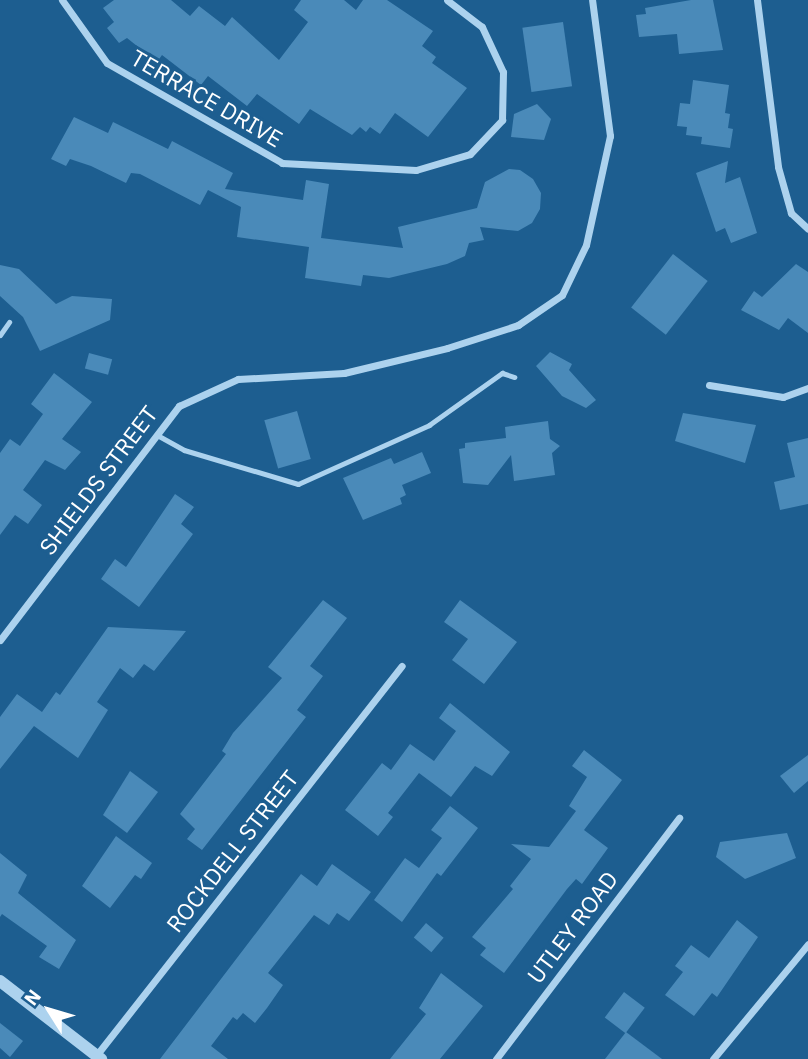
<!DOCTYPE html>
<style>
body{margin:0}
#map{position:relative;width:808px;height:1059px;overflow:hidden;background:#1d5e90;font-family:"IBM Plex Sans",sans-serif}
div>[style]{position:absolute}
.building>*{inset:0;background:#4a8ab9;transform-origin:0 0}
.service>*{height:5px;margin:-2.5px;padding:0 2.5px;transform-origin:2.5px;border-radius:2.5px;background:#acd2ee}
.minor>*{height:7px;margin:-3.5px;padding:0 3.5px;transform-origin:3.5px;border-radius:3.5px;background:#acd2ee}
.tertiary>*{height:12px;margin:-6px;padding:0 6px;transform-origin:6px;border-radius:6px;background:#acd2ee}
span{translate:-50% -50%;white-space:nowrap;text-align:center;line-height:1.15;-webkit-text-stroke:6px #1d5e90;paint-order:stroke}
.street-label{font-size:23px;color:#fff}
.north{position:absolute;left:14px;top:975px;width:70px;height:70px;-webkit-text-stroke:5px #1d5e90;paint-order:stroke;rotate:307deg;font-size:19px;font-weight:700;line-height:28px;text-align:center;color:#fff}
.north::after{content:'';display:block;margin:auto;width:24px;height:32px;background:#fff;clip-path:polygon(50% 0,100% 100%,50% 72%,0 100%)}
</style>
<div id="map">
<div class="building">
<div style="clip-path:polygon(114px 0,171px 0,190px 16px,199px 6px,225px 26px,232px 17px,279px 60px,308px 22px,294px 10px,301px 0,344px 0,356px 10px,363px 0,387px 0,433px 31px,422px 46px,436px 57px,432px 63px,467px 88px,428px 137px,395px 113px,380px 134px,370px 127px,366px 132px,360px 127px,352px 135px,310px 109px,299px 124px,257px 94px,247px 106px,208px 76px,201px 85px,162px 55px,157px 62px,127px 38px,119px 43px,107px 28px,114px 22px,103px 8px)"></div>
<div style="clip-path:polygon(691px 0,713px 0,723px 50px,679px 54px,677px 34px,639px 37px,636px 15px,646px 14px,645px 8px)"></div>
<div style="left:563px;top:22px;width:65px;height:41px;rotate:82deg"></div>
<div style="clip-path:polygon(693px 80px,729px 85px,725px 113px,730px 114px,728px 128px,733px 129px,730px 148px,701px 144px,702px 137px,686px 135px,687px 127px,677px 126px,680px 103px,690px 104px)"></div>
<div style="clip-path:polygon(537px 104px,551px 119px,544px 140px,511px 137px,514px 114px)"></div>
<div style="clip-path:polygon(74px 117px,108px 133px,113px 122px,168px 149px,172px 141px,233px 173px,225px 189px,303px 200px,306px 180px,329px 184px,321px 238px,403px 248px,398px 227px,477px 208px,485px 182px,509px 169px,520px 170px,533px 179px,541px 193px,540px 209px,532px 223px,518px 231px,480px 227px,484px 240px,469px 243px,465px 256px,447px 264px,389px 278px,363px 275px,361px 286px,305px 278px,309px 247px,237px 237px,241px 207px,208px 190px,200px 205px,140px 174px,131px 173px,126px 183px,91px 166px,70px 159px,66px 166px,51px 159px)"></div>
<div style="clip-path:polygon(728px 161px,725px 183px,740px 177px,757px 233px,731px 243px,725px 228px,716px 232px,696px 173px)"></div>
<div style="left:673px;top:254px;width:44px;height:68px;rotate:38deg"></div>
<div style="clip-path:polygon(796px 264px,808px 272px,808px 333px,788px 318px,779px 330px,741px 310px,754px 291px,762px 297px)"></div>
<div style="clip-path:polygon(0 265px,19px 269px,56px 304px,72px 296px,112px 299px,110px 320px,40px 351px,23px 317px,0 296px)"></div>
<div style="clip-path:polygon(550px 352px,572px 364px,569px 370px,596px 400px,586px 408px,562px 396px,536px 366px)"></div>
<div style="left:89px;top:353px;width:24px;height:16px;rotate:15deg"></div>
<div style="clip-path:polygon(54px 373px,92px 402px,62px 439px,81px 452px,65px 470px,45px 460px,23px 490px,42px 505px,28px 524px,15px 515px,0 535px,0 453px,10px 439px,20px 446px,43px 414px,31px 404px)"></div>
<div style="left:297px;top:411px;width:50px;height:34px;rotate:74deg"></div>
<div style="clip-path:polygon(683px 413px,756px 425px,745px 463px,675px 441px)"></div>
<div style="clip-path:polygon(548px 421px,550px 439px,560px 446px,552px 453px,555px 475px,514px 481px,511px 455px,488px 485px,463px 483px,459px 449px,465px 448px,465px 443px,506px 438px,505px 427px)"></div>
<div style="clip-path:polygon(808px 438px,808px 504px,780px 510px,774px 482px,795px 477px,787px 443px)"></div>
<div style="clip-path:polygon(422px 452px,431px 473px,402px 485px,406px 495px,400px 498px,402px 504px,363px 520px,343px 478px,391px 458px,394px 464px)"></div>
<div style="clip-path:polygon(175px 494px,194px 507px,181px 524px,193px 534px,139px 607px,101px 579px,115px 559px,126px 567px)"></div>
<div style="clip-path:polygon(323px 600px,347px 618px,310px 666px,323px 676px,297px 710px,306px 717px,202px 850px,187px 839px,195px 829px,180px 814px,226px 754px,222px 751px,233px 733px,282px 678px,268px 667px)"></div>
<div style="clip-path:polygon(460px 600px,517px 642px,484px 684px,452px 660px,468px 639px,444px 622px)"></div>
<div style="clip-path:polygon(108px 627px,186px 631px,154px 671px,144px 664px,133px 678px,120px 668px,97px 702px,108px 710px,78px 758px,34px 726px,0 769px,0 717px,17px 694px,42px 712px,56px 692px,60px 695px)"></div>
<div style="clip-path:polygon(450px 703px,510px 752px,492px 776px,475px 766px,451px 797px,419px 773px,388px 813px,393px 817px,378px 836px,345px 810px,382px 763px,391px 770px,410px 744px,434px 761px,456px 731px,439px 718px)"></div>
<div style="clip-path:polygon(584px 750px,622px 780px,584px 830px,608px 848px,582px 884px,576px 879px,567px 889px,504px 973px,480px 955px,486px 948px,472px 937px,513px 889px,510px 886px,531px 859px,511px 844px,549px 847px,576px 811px,569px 806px,587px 777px,572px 766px)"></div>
<div style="clip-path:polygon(808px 755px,808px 781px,794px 793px,780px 776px)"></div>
<div style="clip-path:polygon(130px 771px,158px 792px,127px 833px,103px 815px)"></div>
<div style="clip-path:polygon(450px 806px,478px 828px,441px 876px,437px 873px,402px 922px,374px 900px,405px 858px,419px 868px,442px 838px,431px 830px)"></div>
<div style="clip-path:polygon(787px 833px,796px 858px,745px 879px,716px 857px,720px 842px)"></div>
<div style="clip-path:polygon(116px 836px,152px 863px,141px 879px,135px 875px,110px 908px,82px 886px)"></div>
<div style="clip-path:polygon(0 853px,27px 875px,18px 893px,76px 940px,59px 969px,39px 957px,47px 946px,2px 914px,0 917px)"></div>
<div style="clip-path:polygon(332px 864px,371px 892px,349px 921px,337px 913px,329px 925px,314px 915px,268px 973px,283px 985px,267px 1008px,255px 1023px,243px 1013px,237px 1020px,233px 1017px,211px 1046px,228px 1059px,160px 1059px,301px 874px,317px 886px)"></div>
<div style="clip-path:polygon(737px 920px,758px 937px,717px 997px,712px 993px,694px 1016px,665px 995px,683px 972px,675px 966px,691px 945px,709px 958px)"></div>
<div style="left:426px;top:923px;width:23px;height:19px;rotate:40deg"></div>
<div style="clip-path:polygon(441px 973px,483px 1006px,440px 1059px,390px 1059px,426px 1014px,419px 1008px)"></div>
<div style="left:624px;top:992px;width:26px;height:32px;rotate:37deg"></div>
<div style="clip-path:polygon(0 1023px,23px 1041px,10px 1057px,0 1048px)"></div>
<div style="clip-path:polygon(626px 1032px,662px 1059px,605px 1059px)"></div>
</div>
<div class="service">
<div style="left:0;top:335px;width:16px;rotate:-55deg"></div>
<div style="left:157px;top:435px;width:31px;rotate:29deg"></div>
<div style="left:184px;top:450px;width:119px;rotate:16.6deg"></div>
<div style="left:298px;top:484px;width:144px;rotate:-24.2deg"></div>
<div style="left:429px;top:425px;width:90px;rotate:-35.5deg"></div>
<div style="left:502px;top:373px;width:13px;rotate:18deg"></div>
</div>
<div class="minor">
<div style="left:62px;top:0;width:77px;rotate:54.5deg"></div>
<div style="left:107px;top:63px;width:202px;rotate:29.7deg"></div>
<div style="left:282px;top:163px;width:134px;rotate:3deg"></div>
<div style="left:416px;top:170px;width:56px;rotate:-16.5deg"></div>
<div style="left:470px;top:154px;width:47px;rotate:-46.7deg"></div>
<div style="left:502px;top:120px;width:48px;rotate:-88.8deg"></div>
<div style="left:503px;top:72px;width:50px;rotate:-115deg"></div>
<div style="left:482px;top:27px;width:44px;rotate:-142.4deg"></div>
<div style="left:757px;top:0;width:168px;rotate:82.8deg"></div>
<div style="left:778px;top:167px;width:48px;rotate:74.2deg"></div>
<div style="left:791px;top:213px;width:23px;rotate:43deg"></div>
<div style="left:709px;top:385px;width:75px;rotate:9.2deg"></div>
<div style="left:783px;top:397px;width:27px;rotate:-20deg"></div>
<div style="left:0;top:640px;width:295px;rotate:-52.6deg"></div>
<div style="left:179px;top:406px;width:65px;rotate:-24.6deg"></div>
<div style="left:238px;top:379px;width:106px;rotate:-3.2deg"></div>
<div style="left:344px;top:373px;width:106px;rotate:-13.6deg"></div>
<div style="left:447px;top:348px;width:75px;rotate:-17.9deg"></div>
<div style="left:518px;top:325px;width:53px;rotate:-34.3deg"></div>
<div style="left:562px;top:295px;width:55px;rotate:-64.4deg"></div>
<div style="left:586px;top:245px;width:112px;rotate:-77.6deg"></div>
<div style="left:610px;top:136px;width:137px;rotate:-97.5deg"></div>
<div style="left:95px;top:1057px;width:497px;rotate:-51.9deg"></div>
<div style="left:496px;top:1059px;width:303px;rotate:-52.8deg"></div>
<div style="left:713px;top:1059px;width:149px;rotate:-50.4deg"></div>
</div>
<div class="tertiary">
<div style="left:0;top:981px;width:128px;rotate:37.7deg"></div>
</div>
<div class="street-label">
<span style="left:207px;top:98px;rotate:30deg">TERRACE DRIVE</span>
<span style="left:98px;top:480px;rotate:-53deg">SHIELDS STREET</span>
<span style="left:232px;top:851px;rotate:-52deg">ROCKDELL STREET</span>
<span style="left:572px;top:927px;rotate:-53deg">UTLEY ROAD</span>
</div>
<div class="north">N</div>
</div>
